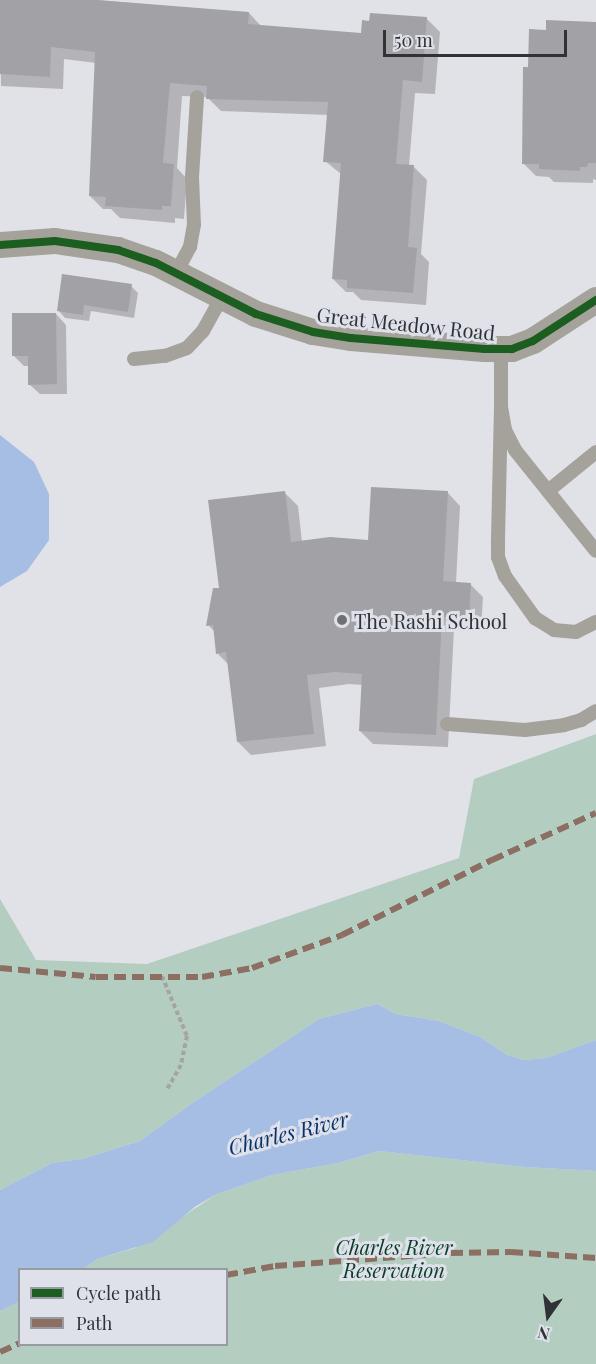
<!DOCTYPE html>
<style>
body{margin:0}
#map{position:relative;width:596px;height:1364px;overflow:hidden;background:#e1e2e7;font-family:"Playfair Display",serif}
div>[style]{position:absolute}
.green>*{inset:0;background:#b3cdc0}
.water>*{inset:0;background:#a6bee4}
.shadow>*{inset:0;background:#0003}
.building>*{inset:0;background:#a2a2a6}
.path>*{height:4px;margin-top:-2px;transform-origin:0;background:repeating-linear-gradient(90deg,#a6a4a1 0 4.5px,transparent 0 7.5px)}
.lane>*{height:14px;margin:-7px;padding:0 7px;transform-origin:7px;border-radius:7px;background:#a5a29b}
.street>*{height:26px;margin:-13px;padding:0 13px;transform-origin:13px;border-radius:13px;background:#a5a29b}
.quiet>*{height:6px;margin-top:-3px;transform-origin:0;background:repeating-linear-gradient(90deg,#8d6e63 0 12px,transparent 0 18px)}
.cycleway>*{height:8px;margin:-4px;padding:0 4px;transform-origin:4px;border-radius:4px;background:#1b5e20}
.dots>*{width:16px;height:16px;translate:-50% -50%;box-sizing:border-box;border:3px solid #dee1ea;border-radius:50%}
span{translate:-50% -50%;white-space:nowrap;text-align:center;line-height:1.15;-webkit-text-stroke:6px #dee1ea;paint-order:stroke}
.street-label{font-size:20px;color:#313236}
.poi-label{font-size:20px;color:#313236}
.left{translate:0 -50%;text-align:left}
.park-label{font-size:20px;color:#083e26;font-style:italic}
.water-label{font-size:21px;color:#06306c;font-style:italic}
.legend{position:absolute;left:18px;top:1268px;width:210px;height:78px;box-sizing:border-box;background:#dee1ea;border:2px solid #999ba2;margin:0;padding:8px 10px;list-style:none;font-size:18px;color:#313236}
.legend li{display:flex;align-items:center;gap:12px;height:30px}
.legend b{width:30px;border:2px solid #999ba2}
.north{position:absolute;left:518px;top:1286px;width:60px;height:60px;-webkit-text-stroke:4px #dee1ea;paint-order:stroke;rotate:194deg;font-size:16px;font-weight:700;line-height:24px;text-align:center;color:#313236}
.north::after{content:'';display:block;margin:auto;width:21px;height:27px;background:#313236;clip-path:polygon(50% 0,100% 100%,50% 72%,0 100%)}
.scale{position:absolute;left:383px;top:30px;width:184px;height:27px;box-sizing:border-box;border:3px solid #313236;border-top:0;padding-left:8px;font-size:18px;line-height:21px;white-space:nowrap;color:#313236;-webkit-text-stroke:4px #dee1ea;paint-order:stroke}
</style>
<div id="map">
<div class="green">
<div style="clip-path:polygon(596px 734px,596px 1040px,546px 1058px,524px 1060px,507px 1055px,480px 1037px,439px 1021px,396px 1014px,377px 1004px,319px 1019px,191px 1104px,140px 1141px,82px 1159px,52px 1163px,0 1190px,0 899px,36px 960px,147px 964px,459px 858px,474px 779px)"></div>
<div style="clip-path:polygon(379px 1151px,524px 1167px,596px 1171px,596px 1364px,0 1364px,0 1311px,19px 1302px,20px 1344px,226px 1344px,226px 1270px,83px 1269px,97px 1259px,135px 1248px,217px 1194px,272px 1175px,338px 1163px)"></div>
</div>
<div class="water">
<div style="clip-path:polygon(0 435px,34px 462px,49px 494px,49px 540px,27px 571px,0 587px)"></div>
<div style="clip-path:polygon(377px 1004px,396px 1014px,439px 1021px,480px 1037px,507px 1055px,524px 1060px,546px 1058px,596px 1040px,596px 1171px,524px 1167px,379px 1151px,338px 1163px,272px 1175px,217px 1194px,196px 1206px,153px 1242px,97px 1259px,83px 1269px,20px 1270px,19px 1302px,0 1311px,0 1190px,52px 1163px,82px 1159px,140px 1141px,191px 1104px,319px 1019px)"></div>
</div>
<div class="shadow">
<div style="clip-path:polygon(0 0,97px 0,249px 13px,262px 27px,363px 34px,427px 19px,440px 32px,435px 94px,415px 93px,409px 166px,414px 167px,427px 180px,421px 254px,429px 262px,426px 305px,361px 300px,353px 292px,346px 292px,333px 279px,341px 174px,325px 161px,329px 115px,221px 111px,207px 97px,182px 96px,177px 168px,187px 179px,184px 219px,175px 218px,175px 223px,120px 218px,111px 209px,103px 209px,90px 196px,96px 63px,64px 59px,63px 89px,1px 86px)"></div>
<div style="clip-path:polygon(596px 23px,596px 180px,593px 179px,593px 183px,554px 182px,549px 177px,536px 176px,523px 163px,529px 69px,547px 32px)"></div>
<div style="clip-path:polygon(131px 286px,138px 293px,134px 318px,91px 311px,89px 321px,65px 318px,58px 310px)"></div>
<div style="clip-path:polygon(56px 314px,66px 325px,67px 394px,40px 394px,29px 384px,29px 366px,24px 366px,14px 356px)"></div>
<div style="clip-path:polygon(447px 492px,460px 506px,456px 583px,470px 584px,483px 597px,481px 630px,454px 629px,448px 747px,373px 744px,360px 731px,363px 685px,349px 684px,319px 688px,326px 746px,251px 755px,238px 742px,229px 665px,217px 653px,215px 632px,208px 625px,220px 589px,285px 493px,298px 506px,302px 542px,370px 542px)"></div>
</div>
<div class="building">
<div style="clip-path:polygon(0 0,97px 0,249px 12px,248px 24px,361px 33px,362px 20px,369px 21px,370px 13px,427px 17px,422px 82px,403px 80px,396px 164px,414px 165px,408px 247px,417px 248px,413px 293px,347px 288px,347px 280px,332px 279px,341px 163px,323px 162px,328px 102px,206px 99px,207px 86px,170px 83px,163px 163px,174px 164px,171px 206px,162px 206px,162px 210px,105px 206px,106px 197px,89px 196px,95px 52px,51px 47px,50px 77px,0 74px)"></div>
<div style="clip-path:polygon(546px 20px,596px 22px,596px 163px,588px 163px,587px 167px,580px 167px,580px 171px,539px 169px,539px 164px,522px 164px,523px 67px,528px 67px,529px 29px,546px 30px)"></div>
<div style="clip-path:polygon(62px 274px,132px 284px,128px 312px,84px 305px,83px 315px,57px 311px)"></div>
<div style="clip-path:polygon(12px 313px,56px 313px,57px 384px,28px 385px,28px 356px,12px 356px)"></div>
<div style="clip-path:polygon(371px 487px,448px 491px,443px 581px,471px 583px,469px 618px,442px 617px,436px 735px,359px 731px,362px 674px,335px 672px,307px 675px,314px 734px,237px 742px,226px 652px,216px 654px,213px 625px,206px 626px,213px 588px,219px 588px,208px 500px,285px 491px,291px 542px,330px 537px,368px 540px)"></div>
</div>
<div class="path">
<div style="left:162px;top:976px;width:65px;rotate:67.4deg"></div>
<div style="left:187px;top:1036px;width:30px;rotate:102deg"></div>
<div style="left:181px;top:1065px;width:28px;rotate:120deg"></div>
</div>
<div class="lane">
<div style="left:176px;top:273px;width:30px;rotate:-62deg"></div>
<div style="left:190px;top:247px;width:22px;rotate:-80deg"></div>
<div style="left:194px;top:225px;width:48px;rotate:-92.4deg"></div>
<div style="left:192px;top:177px;width:80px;rotate:-86.4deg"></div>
<div style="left:501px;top:350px;width:57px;rotate:90deg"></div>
<div style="left:501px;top:407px;width:23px;rotate:80deg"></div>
<div style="left:505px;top:430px;width:22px;rotate:63deg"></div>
<div style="left:515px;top:450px;width:129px;rotate:51.3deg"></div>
<div style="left:134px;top:359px;width:31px;rotate:-6deg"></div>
<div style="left:165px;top:356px;width:23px;rotate:-20deg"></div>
<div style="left:187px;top:348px;width:23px;rotate:-47deg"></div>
<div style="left:203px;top:331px;width:38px;rotate:-61deg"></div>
<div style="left:501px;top:407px;width:137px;rotate:91.3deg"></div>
<div style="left:498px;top:544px;width:13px;rotate:90deg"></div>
<div style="left:498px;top:557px;width:20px;rotate:70deg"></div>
<div style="left:505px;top:576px;width:52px;rotate:54.5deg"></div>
<div style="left:535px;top:618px;width:22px;rotate:32deg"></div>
<div style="left:554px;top:630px;width:22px;rotate:5deg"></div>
<div style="left:576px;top:632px;width:22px;rotate:-27deg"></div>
<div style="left:548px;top:491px;width:62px;rotate:-39.1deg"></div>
<div style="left:447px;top:724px;width:78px;rotate:4.4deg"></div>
<div style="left:525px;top:730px;width:39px;rotate:-7deg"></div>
<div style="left:564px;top:725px;width:18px;rotate:-16deg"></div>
<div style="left:581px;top:720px;width:17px;rotate:-31deg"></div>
</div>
<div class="street">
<div style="left:0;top:245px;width:55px;rotate:-4.2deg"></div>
<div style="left:55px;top:241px;width:64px;rotate:8.1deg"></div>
<div style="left:118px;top:250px;width:40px;rotate:18.9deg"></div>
<div style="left:156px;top:263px;width:112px;rotate:27deg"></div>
<div style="left:256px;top:314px;width:60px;rotate:17.5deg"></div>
<div style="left:313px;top:332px;width:38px;rotate:9deg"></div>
<div style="left:351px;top:338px;width:134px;rotate:4.7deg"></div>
<div style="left:485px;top:349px;width:27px"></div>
<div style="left:512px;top:349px;width:22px;rotate:-21deg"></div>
<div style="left:533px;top:341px;width:75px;rotate:-33.1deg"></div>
</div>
<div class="quiet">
<div style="left:0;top:968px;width:96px;rotate:5.4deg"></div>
<div style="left:96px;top:977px;width:106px"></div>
<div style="left:202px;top:977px;width:51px;rotate:-10.2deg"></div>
<div style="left:252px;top:968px;width:96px;rotate:-20.1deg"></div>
<div style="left:342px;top:935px;width:168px;rotate:-26.6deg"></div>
<div style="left:492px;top:860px;width:114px;rotate:-24.3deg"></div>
<div style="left:226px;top:1275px;width:50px;rotate:-10.4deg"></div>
<div style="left:275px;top:1266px;width:176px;rotate:-4.2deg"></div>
<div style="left:451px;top:1253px;width:60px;rotate:-1deg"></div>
<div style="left:511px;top:1252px;width:85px;rotate:4deg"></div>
<div style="left:0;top:1352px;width:22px;rotate:-24deg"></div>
</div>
<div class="cycleway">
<div style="left:0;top:245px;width:55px;rotate:-4.2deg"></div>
<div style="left:55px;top:241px;width:64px;rotate:8.1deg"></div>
<div style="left:118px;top:250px;width:40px;rotate:18.9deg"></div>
<div style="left:156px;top:263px;width:112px;rotate:27deg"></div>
<div style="left:256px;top:314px;width:60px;rotate:17.5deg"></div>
<div style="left:313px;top:332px;width:38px;rotate:9deg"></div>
<div style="left:351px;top:338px;width:134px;rotate:4.7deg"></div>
<div style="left:485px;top:349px;width:27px"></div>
<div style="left:512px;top:349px;width:22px;rotate:-21deg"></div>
<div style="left:533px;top:341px;width:75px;rotate:-33.1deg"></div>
</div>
<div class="dots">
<div style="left:342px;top:620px;background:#6f7074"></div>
</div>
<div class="street-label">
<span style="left:406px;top:323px;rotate:6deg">Great Meadow Road</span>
</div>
<div class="poi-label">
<span class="left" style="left:354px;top:620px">The Rashi School</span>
</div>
<div class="park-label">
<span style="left:394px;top:1258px">Charles River<br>Reservation</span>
</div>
<div class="water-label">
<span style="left:288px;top:1132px;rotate:-14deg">Charles River</span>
</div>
<ul class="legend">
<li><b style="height:8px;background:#1b5e20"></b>Cycle path</li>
<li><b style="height:8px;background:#8d6e63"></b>Path</li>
</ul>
<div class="north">N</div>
<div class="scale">50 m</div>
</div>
